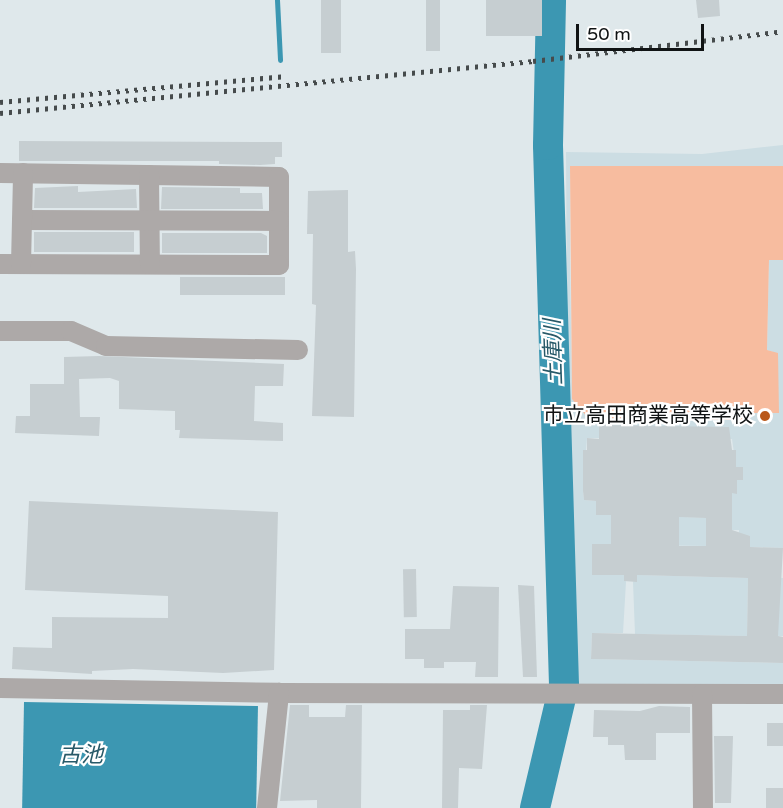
<!DOCTYPE html>
<meta charset="utf-8">
<style>
body{margin:0}
#map{position:relative;width:783px;height:808px;overflow:hidden;background:#dfe8eb;font-family:"Varela Round","Noto Sans JP",sans-serif}
div>[style]{position:absolute}
.built>*{inset:0;background:#ccdde3;transform-origin:0 0}
.green>*{inset:0;background:#f7bc9f}
.water>*{inset:0;background:#3c97b2;transform-origin:0 0}
.stream>*{height:5px;margin:-2.5px;padding:0 2.5px;transform-origin:2.5px;border-radius:2.5px;background:#3c97b2}
.river>*{height:30px;margin:-15px;padding:0 15px;transform-origin:15px;border-radius:15px;background:#3c97b2}
.building>*{inset:0;background:#c6ced1;transform-origin:0 0}
.street>*{height:20px;margin:-10px;padding:0 10px;transform-origin:10px;border-radius:10px;background:#ada9a8}
.rail>*{height:4.5px;margin-top:-2.25px;transform-origin:0;background:repeating-linear-gradient(90deg,#464b4c 0 3px,transparent 0 9px)}
.dots>*{width:16px;height:16px;translate:-50% -50%;box-sizing:border-box;border:3px solid #fff;border-radius:50%}
span{translate:-50% -50%;white-space:nowrap;text-align:center;line-height:1.15;-webkit-text-stroke:4.5px #fff;paint-order:stroke}
.poi-label{font-size:21px;color:#101314}
.right{translate:-100% -50%;text-align:right}
.water-label{font-size:22px;color:#275968;font-style:italic}
.scale{position:absolute;left:576px;top:24px;width:128px;height:27px;box-sizing:border-box;border:3px solid #101314;border-top:0;padding-left:8px;font-size:18px;line-height:21px;white-space:nowrap;color:#101314;-webkit-text-stroke:4px #fff;paint-order:stroke}
</style>
<div id="map">
<div class="built">
<div style="clip-path:polygon(783px 145px,783px 166px,570px 166px,570px 259px,572px 399px,747px 419px,747px 413px,778px 413px,773px 352px,767px 350px,769px 260px,783px 260px,783px 548px,750px 547px,750px 536px,739px 535px,739px 530px,706px 530px,706px 546px,634px 545px,679px 517px,727px 518px,732px 493px,737px 493px,737px 480px,743px 480px,743px 468px,736px 467px,732px 439px,587px 438px,583px 491px,584px 500px,596px 501px,596px 515px,611px 515px,625px 544px,592px 544px,592px 575px,624px 575px,626px 582px,623px 633px,592px 633px,591px 659px,783px 663px,783px 687px,569px 685px,566px 152px,702px 154px)"></div>
<div style="clip-path:polygon(637px 575px,748px 578px,747px 636px,635px 634px,633px 582px)"></div>
<div style="left:767px;top:578px;width:16px;height:58px"></div>
</div>
<div class="green">
<div style="clip-path:polygon(570px 166px,783px 166px,783px 260px,769px 260px,767px 350px,778px 353px,779px 413px,747px 413px,747px 420px,588px 418px,572px 399px)"></div>
</div>
<div class="water">
<div style="left:24px;top:702px;width:234px;height:106px;rotate:1deg"></div>
</div>
<div class="stream">
<div style="left:277px;top:0;width:60px;rotate:87.1deg"></div>
</div>
<div class="river">
<div style="left:535px;top:808px;width:126px;rotate:-76.7deg"></div>
<div style="left:564px;top:685px;width:540px;rotate:-91.7deg"></div>
<div style="left:548px;top:145px;width:145px;rotate:-88.8deg"></div>
</div>
<div class="building">
<div style="left:321px;top:0;width:20px;height:53px"></div>
<div style="left:426px;top:0;width:14px;height:51px"></div>
<div style="left:486px;top:0;width:56px;height:36px"></div>
<div style="clip-path:polygon(696px 0,719px 0,720px 16px,698px 18px)"></div>
<div style="clip-path:polygon(19px 141px,282px 142px,282px 157px,275px 157px,275px 164px,260px 165px,219px 164px,219px 161px,19px 161px)"></div>
<div style="clip-path:polygon(78px 186px,78px 192px,136px 189px,137px 208px,34px 208px,35px 188px)"></div>
<div style="clip-path:polygon(162px 187px,240px 188px,240px 193px,262px 193px,263px 209px,161px 209px)"></div>
<div style="clip-path:polygon(348px 190px,348px 252px,355px 251px,356px 269px,354px 417px,312px 416px,316px 305px,312px 304px,313px 234px,307px 234px,308px 191px)"></div>
<div style="left:34px;top:232px;width:100px;height:20px"></div>
<div style="clip-path:polygon(162px 233px,261px 233px,267px 236px,267px 253px,162px 253px)"></div>
<div style="left:180px;top:277px;width:105px;height:18px"></div>
<div style="clip-path:polygon(99px 356px,284px 364px,283px 386px,255px 386px,254px 421px,283px 423px,283px 441px,179px 438px,180px 430px,175px 430px,175px 411px,119px 409px,119px 381px,110px 378px,79px 379px,80px 417px,100px 417px,99px 436px,15px 433px,16px 416px,30px 416px,30px 384px,64px 384px,64px 357px)"></div>
<div style="clip-path:polygon(evenodd,599px 425px,729px 427px,732px 450px,736px 450px,736px 467px,743px 467px,743px 480px,737px 480px,737px 494px,732px 493px,732px 530px,750px 536px,750px 547px,783px 548px,778px 636px,783px 637px,783px 663px,591px 659px,592px 633px,747px 636px,748px 578px,637px 575px,637px 582px,624px 581px,624px 575px,592px 575px,592px 544px,611px 544px,611px 515px,596px 515px,596px 501px,584px 500px,583px 491px,583px 450px,587px 450px,587px 438px,599px 439px,599px 425px,679px 517px,706px 518px,706px 546px,679px 546px,679px 517px)"></div>
<div style="clip-path:polygon(29px 501px,278px 512px,274px 670px,223px 673px,133px 669px,92px 671px,92px 674px,12px 669px,13px 647px,52px 648px,52px 617px,168px 618px,168px 596px,25px 590px)"></div>
<div style="left:416px;top:569px;width:48px;height:13px;rotate:89deg"></div>
<div style="clip-path:polygon(518px 585px,534px 586px,537px 677px,523px 677px)"></div>
<div style="clip-path:polygon(453px 586px,499px 587px,498px 677px,475px 677px,476px 662px,444px 662px,444px 668px,424px 668px,424px 659px,405px 659px,405px 629px,450px 629px)"></div>
<div style="clip-path:polygon(290px 705px,309px 705px,309px 717px,345px 717px,346px 705px,362px 705px,361px 808px,317px 808px,317px 800px,280px 801px)"></div>
<div style="clip-path:polygon(470px 705px,487px 705px,482px 769px,459px 768px,458px 808px,442px 808px,443px 710px,470px 710px)"></div>
<div style="clip-path:polygon(659px 706px,690px 707px,690px 733px,656px 733px,656px 760px,625px 760px,624px 745px,608px 745px,608px 737px,593px 737px,594px 710px,640px 711px)"></div>
<div style="left:767px;top:723px;width:16px;height:23px"></div>
<div style="clip-path:polygon(714px 736px,733px 736px,731px 803px,715px 803px)"></div>
<div style="left:766px;top:788px;width:17px;height:20px"></div>
</div>
<div class="street">
<div style="left:0;top:173px;width:279px;rotate:0.8deg"></div>
<div style="left:279px;top:177px;width:88px;rotate:90deg"></div>
<div style="left:279px;top:265px;width:279px;rotate:-179.8deg"></div>
<div style="left:149px;top:175px;width:89px;rotate:89.4deg"></div>
<div style="left:22px;top:220px;width:257px;rotate:0.2deg"></div>
<div style="left:21px;top:264px;width:91px;rotate:-88.7deg"></div>
<div style="left:0;top:331px;width:71px"></div>
<div style="left:71px;top:331px;width:38px;rotate:23deg"></div>
<div style="left:106px;top:346px;width:192px;rotate:1.2deg"></div>
<div style="left:0;top:688px;width:279px;rotate:1deg"></div>
<div style="left:279px;top:693px;width:504px;rotate:0.11deg"></div>
<div style="left:702px;top:694px;width:114px;rotate:89.5deg"></div>
<div style="left:267px;top:808px;width:116px;rotate:-84deg"></div>
</div>
<div class="rail">
<div style="left:0;top:102px;width:285px;rotate:-5.2deg"></div>
<div style="left:0;top:113px;width:536px;rotate:-5.57deg"></div>
<div style="left:533px;top:61px;width:252px;rotate:-6.8deg"></div>
</div>
<div class="dots">
<div style="left:765px;top:416px;background:#b9581a"></div>
</div>
<div class="poi-label">
<span class="right" style="left:753px;top:416px">市立高田商業高等学校</span>
</div>
<div class="water-label">
<span style="left:554px;top:352px;rotate:-92deg">土庫川</span>
<span style="left:81px;top:756px">古池</span>
</div>
<div class="scale">50 m</div>
</div>
